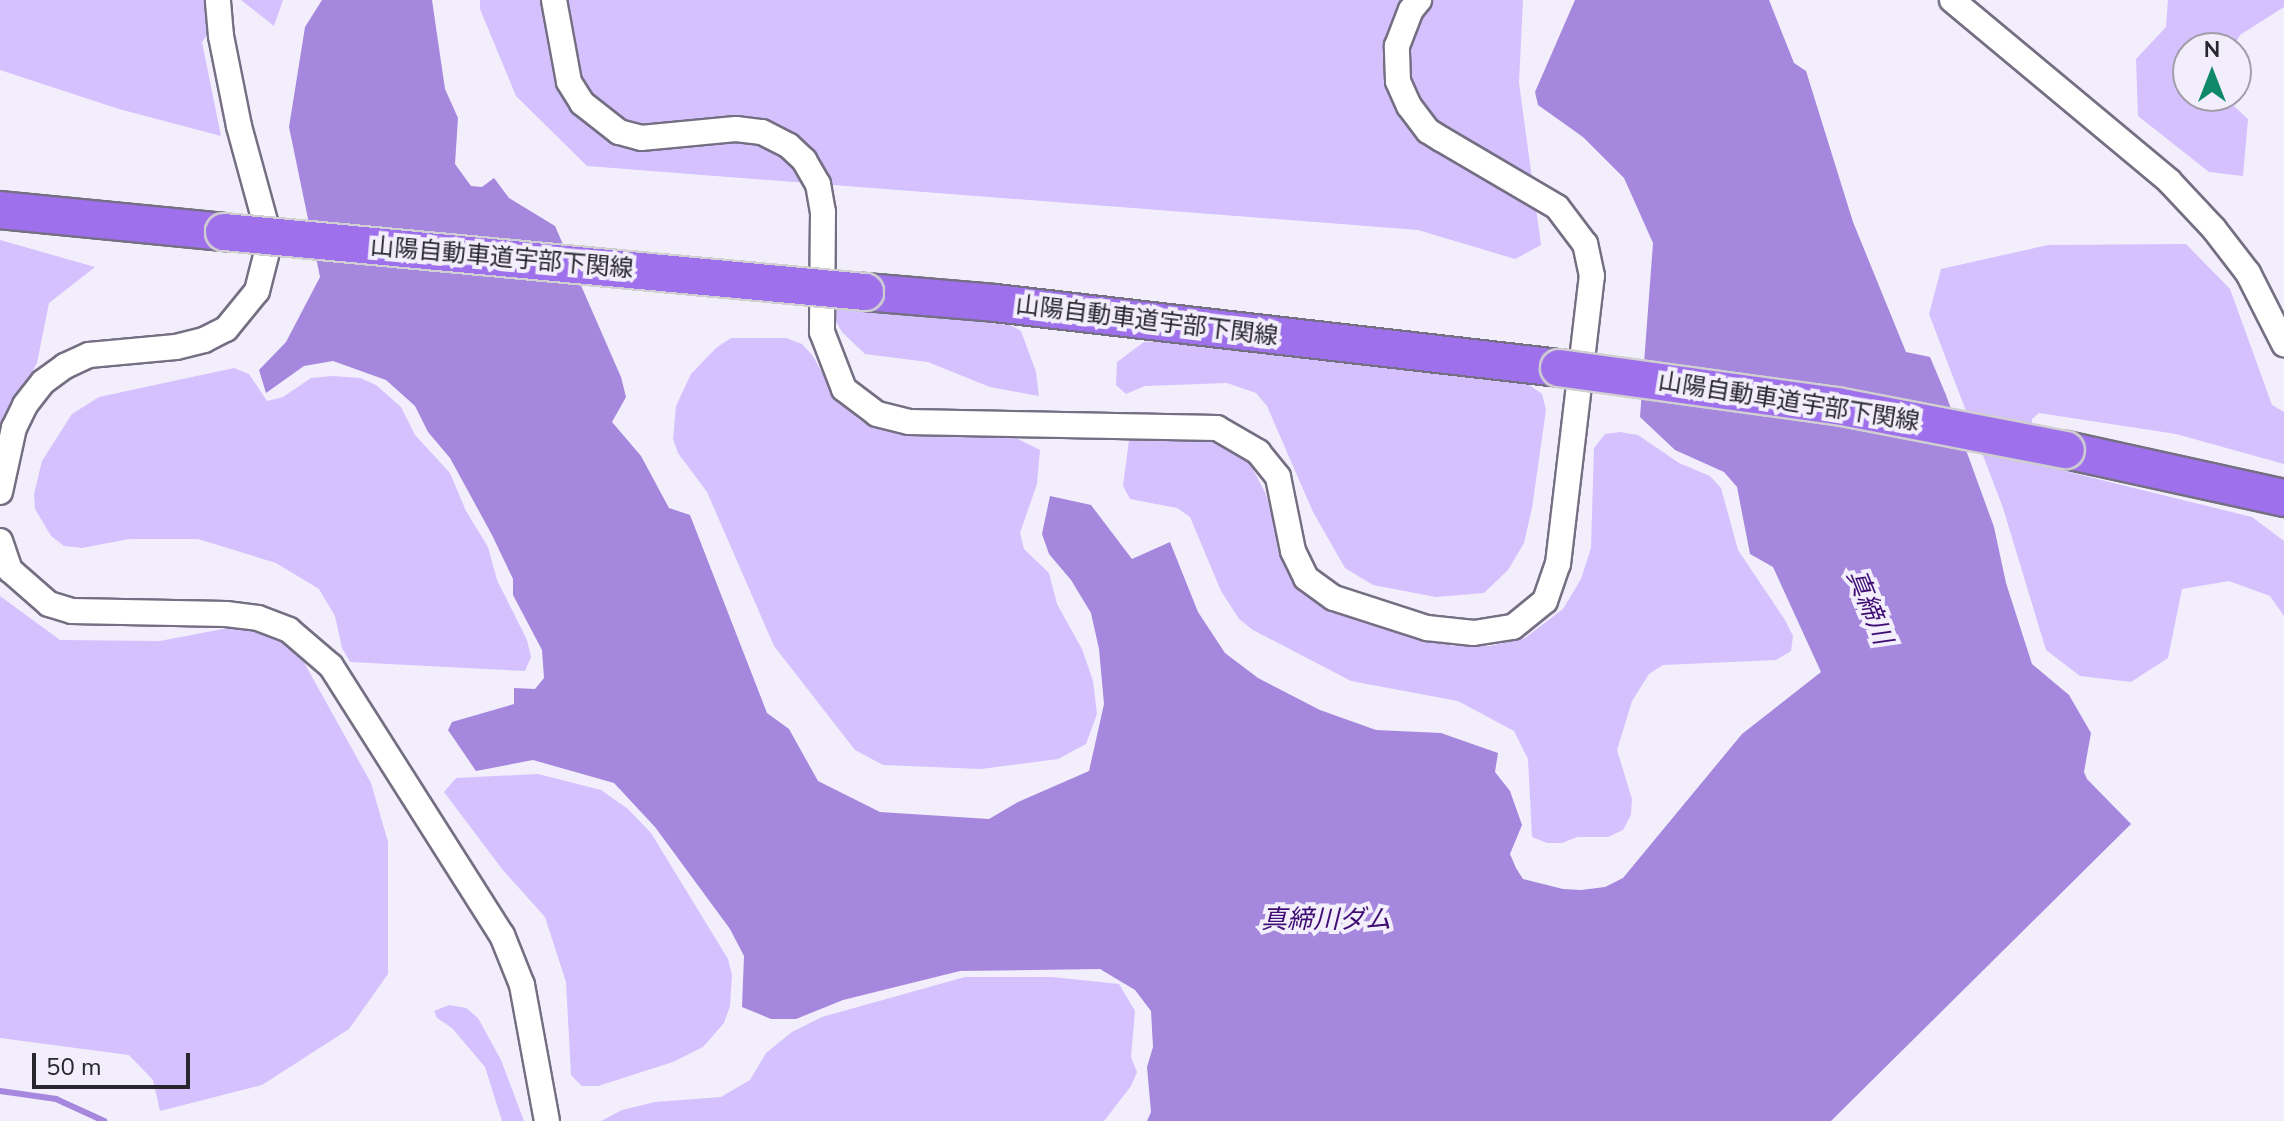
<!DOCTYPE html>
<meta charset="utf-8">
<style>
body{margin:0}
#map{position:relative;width:2284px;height:1121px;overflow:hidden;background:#f2eefc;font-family:"Nunito Sans","Noto Sans JP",sans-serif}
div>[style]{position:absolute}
.green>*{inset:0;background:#d4c1fe}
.water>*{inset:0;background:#a588dd}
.stream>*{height:6px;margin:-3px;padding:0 3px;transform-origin:3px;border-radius:3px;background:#a588dd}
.roads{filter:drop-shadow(2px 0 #756f83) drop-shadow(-2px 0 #756f83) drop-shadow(0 2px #756f83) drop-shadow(0 -2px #756f83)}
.minor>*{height:24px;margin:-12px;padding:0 12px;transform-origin:12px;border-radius:12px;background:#fff}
.highway>*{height:36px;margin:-18px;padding:0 18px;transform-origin:18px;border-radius:18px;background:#9e70eb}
.bridges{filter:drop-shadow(2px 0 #d0cfd1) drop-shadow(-2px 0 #d0cfd1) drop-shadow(0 2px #d0cfd1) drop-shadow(0 -2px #d0cfd1)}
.highway-bridge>*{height:36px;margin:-18px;padding:0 18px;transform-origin:18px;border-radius:18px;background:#9e70eb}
span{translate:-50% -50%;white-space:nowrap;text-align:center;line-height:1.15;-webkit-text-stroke:8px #f2eefc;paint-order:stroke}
.street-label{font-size:24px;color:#28262e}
.water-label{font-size:26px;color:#3f0d73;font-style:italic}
.north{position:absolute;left:2172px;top:32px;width:80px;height:80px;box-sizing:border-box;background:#f2eefc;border:2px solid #a19eaa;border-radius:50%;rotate:0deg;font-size:22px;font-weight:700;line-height:32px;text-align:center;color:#28262e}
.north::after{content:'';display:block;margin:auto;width:28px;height:36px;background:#10886a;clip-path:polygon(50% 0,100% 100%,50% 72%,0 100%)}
.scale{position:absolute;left:32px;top:1053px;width:158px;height:36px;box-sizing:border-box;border:4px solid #28262e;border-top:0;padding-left:10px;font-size:24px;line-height:28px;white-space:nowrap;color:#28262e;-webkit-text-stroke:6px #f2eefc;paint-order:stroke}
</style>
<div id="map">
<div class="green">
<div style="clip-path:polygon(0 0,233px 0,202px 42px,221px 136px,119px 109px,0 70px)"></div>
<div style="clip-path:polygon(241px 0,283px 0,274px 26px)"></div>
<div style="clip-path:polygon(480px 0,1523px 0,1519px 83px,1541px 245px,1515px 259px,1418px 230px,587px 166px,516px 96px,480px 9px)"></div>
<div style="clip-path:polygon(2168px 0,2284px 0,2284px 7px,2240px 35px,2233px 48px,2188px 48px,2188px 96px,2223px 96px,2248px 119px,2243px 176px,2209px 172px,2138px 116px,2136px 59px,2166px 27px)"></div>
<div style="clip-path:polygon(0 240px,95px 267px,49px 303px,37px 363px,0 431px)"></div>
<div style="clip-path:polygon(2186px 244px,2230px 289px,2272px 405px,2284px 412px,2284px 464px,2176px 434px,2039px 413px,2032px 419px,2032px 463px,2252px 517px,2284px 541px,2284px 616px,2270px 596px,2229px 581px,2182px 589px,2168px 658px,2131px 682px,2080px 676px,2046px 650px,2003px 508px,1929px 314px,1941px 269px,2048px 245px)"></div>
<div style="clip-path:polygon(835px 306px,1010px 325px,1021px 331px,1036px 372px,1039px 396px,990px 387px,928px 362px,865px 354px,842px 332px,834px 318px)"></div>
<div style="clip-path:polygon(731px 338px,786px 338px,802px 344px,813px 356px,836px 399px,861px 421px,926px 434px,1010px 435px,1040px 450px,1037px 484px,1020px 533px,1024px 549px,1049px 573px,1057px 604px,1082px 649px,1093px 681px,1097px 714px,1086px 744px,1058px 759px,981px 769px,883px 765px,855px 750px,774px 646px,707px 492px,678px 453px,673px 439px,676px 406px,691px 374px,716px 348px)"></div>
<div style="clip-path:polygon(1161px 341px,1528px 384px,1542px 394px,1546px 410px,1532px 508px,1524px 543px,1508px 570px,1484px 593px,1436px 597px,1373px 585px,1345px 568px,1313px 512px,1267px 406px,1256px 393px,1227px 383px,1145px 386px,1126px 394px,1116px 385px,1117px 362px,1144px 342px)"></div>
<div style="clip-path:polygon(234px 368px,249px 374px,267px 401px,283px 397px,311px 378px,332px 376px,360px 378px,376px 385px,401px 407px,415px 435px,450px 473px,466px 511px,488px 547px,497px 580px,527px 640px,531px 657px,525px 671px,350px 662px,342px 648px,335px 616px,319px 589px,276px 563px,198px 539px,129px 539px,82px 548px,64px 546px,51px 536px,35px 509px,34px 494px,42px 461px,72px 414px,99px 397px)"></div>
<div style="clip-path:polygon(1620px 432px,1638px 435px,1679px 463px,1710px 476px,1721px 488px,1738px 550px,1785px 620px,1793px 636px,1791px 651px,1776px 660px,1663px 665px,1649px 674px,1632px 701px,1617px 750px,1632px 799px,1631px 815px,1623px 830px,1608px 837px,1577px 837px,1562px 843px,1547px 843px,1532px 837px,1528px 759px,1514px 731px,1458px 701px,1351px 681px,1253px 630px,1239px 619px,1221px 591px,1190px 517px,1177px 508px,1130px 499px,1123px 486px,1129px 440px,1144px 435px,1207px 439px,1239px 453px,1250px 464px,1265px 492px,1292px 572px,1375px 622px,1407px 635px,1454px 646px,1490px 646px,1525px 638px,1563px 609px,1581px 579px,1591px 548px,1594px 448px,1605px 434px)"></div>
<div style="clip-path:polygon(0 596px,60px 640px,160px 641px,265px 621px,291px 639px,371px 783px,388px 842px,388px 974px,349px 1029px,262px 1085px,160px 1111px,153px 1080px,129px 1055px,0 1038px)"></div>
<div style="clip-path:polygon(538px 774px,601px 790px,628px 809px,651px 833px,728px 959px,732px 975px,730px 1006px,724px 1023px,703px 1047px,673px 1062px,598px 1086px,582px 1086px,571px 1075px,566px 982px,545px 917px,502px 869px,444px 792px,456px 778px)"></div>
<div style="clip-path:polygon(965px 977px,1052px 977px,1119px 984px,1135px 1011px,1131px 1057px,1137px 1072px,1131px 1086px,1104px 1121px,601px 1121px,622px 1110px,655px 1102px,721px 1097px,750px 1080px,766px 1053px,792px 1032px,822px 1017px)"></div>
<div style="clip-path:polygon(449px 1005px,466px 1008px,478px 1018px,501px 1060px,524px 1121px,502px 1121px,485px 1067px,452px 1028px,437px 1018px,434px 1011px)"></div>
</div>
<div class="water">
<div style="clip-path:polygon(322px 0,432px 0,445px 89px,458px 118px,455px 164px,471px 186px,482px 187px,494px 178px,509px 198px,555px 226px,621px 377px,626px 397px,612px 422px,641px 456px,669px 508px,690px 515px,767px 713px,789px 729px,818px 781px,880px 812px,989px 819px,1018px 802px,1089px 771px,1104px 704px,1099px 649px,1091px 613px,1071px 580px,1049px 554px,1042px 534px,1050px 496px,1091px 505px,1132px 559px,1170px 542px,1198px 612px,1225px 653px,1258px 678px,1320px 710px,1376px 730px,1441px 733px,1498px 753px,1495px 772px,1510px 791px,1522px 825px,1510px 854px,1516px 868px,1523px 879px,1563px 889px,1581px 890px,1605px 887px,1623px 878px,1742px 734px,1821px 672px,1773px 567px,1750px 554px,1737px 487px,1724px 472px,1675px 450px,1640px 417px,1653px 243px,1624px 178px,1583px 137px,1538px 105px,1535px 92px,1575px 0,1769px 0,1794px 63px,1806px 71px,1853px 222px,1906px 352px,1930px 357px,1946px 395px,1994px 527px,2006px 583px,2032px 664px,2069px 695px,2091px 733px,2084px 772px,2087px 779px,2131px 824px,1831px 1121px,1147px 1121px,1151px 1112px,1147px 1067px,1153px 1047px,1151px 1011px,1135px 990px,1100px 969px,960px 971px,843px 1000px,796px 1019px,771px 1019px,742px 1007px,744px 956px,730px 929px,655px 827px,614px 783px,533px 760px,476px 771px,448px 730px,452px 722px,514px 704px,514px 688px,535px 689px,544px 678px,542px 650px,513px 595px,513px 579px,492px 535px,450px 458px,428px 432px,415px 406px,386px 380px,333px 361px,304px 366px,266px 393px,259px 370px,286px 342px,320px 277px,289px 127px,305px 27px)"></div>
</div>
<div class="stream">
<div style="left:0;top:1091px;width:57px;rotate:8.1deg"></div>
<div style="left:56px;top:1099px;width:53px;rotate:24.6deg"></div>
</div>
<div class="roads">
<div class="minor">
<div style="left:554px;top:0;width:83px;rotate:79.6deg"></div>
<div style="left:569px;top:82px;width:25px;rotate:58deg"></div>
<div style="left:582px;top:103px;width:47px;rotate:38.1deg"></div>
<div style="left:619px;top:132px;width:23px;rotate:15deg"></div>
<div style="left:641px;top:138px;width:95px;rotate:-5.4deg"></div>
<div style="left:736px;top:129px;width:26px;rotate:7deg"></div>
<div style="left:762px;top:132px;width:30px;rotate:27deg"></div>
<div style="left:789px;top:146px;width:21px;rotate:43deg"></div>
<div style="left:804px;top:160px;width:28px;rotate:60deg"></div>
<div style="left:818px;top:184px;width:28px;rotate:80deg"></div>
<div style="left:823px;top:212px;width:120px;rotate:90.5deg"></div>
<div style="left:822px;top:332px;width:61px;rotate:68.9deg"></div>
<div style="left:844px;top:389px;width:41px;rotate:37.1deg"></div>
<div style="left:877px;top:414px;width:33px;rotate:14deg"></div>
<div style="left:909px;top:422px;width:308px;rotate:1.1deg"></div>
<div style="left:1217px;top:428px;width:48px;rotate:30.3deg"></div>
<div style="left:1258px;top:452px;width:32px;rotate:51deg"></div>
<div style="left:1278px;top:477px;width:76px;rotate:78.5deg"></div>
<div style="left:1293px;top:551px;width:30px;rotate:64deg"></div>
<div style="left:1306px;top:578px;width:34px;rotate:36deg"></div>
<div style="left:1334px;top:598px;width:98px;rotate:17.9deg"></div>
<div style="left:1427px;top:628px;width:47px;rotate:6.1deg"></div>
<div style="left:1474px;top:633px;width:39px;rotate:-9deg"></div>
<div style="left:1513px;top:627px;width:41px;rotate:-39.1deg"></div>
<div style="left:1545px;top:601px;width:39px;rotate:-71deg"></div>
<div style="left:1558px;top:564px;width:290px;rotate:-83.3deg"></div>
<div style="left:1592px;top:276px;width:33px;rotate:-102deg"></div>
<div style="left:1585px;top:244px;width:46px;rotate:-127.1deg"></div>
<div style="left:1557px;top:207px;width:134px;rotate:-149.6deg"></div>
<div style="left:1441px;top:139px;width:15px;rotate:-148deg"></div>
<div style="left:1428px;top:131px;width:31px;rotate:-127deg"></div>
<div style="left:1409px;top:106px;width:27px;rotate:-114deg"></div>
<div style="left:1398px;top:81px;width:35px;rotate:-92deg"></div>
<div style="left:1397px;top:46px;width:39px;rotate:-69deg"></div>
<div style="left:1411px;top:10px;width:13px;rotate:-51deg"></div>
<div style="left:1952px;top:0;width:283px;rotate:39.8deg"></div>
<div style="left:2169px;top:181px;width:66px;rotate:46.8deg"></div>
<div style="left:2214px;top:229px;width:56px;rotate:52.3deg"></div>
<div style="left:2248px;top:273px;width:80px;rotate:63.1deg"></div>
<div style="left:0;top:492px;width:66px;rotate:-77.7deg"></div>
<div style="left:14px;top:428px;width:25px;rotate:-64deg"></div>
<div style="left:25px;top:405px;width:29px;rotate:-52deg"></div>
<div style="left:43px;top:382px;width:27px;rotate:-36deg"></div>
<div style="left:65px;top:366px;width:26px;rotate:-25deg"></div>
<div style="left:89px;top:355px;width:87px;rotate:-5.3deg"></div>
<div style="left:176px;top:347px;width:29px;rotate:-14deg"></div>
<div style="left:204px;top:340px;width:25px;rotate:-27deg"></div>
<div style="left:226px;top:329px;width:49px;rotate:-50.8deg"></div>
<div style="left:257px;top:291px;width:44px;rotate:-75.7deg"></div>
<div style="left:268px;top:248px;width:23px;rotate:-95deg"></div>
<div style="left:266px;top:225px;width:103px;rotate:-105.3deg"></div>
<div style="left:239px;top:126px;width:92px;rotate:-101.3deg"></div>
<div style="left:221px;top:36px;width:36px;rotate:-95deg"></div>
<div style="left:0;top:541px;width:31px;rotate:71deg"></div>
<div style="left:10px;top:570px;width:52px;rotate:41.1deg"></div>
<div style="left:49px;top:604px;width:24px;rotate:17deg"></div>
<div style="left:72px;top:611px;width:154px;rotate:1.1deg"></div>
<div style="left:226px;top:614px;width:32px;rotate:7deg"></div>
<div style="left:258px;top:618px;width:33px;rotate:21deg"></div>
<div style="left:289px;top:630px;width:55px;rotate:40.6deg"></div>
<div style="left:331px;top:666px;width:319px;rotate:57.6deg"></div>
<div style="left:502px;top:935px;width:54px;rotate:68.2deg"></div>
<div style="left:522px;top:985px;width:138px;rotate:79.6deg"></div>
</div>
<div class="highway">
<div style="left:0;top:210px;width:225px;rotate:5.6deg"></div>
<div style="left:865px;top:292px;width:130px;rotate:4.8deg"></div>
<div style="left:995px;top:303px;width:568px;rotate:6.57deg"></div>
<div style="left:2066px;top:450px;width:223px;rotate:12.4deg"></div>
</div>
</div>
<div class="bridges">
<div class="highway-bridge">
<div style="left:224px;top:232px;width:644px;rotate:5.35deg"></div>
<div style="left:1559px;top:368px;width:281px;rotate:7.8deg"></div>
<div style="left:1837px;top:406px;width:233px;rotate:10.9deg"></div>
</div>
</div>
<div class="street-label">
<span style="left:502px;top:258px;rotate:5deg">山陽自動車道宇部下関線</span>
<span style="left:1147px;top:321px;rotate:7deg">山陽自動車道宇部下関線</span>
<span style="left:1789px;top:402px;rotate:9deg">山陽自動車道宇部下関線</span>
</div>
<div class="water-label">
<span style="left:1869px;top:607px;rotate:68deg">真締川</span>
<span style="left:1326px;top:920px">真締川ダム</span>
</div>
<div class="north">N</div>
<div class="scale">50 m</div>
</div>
